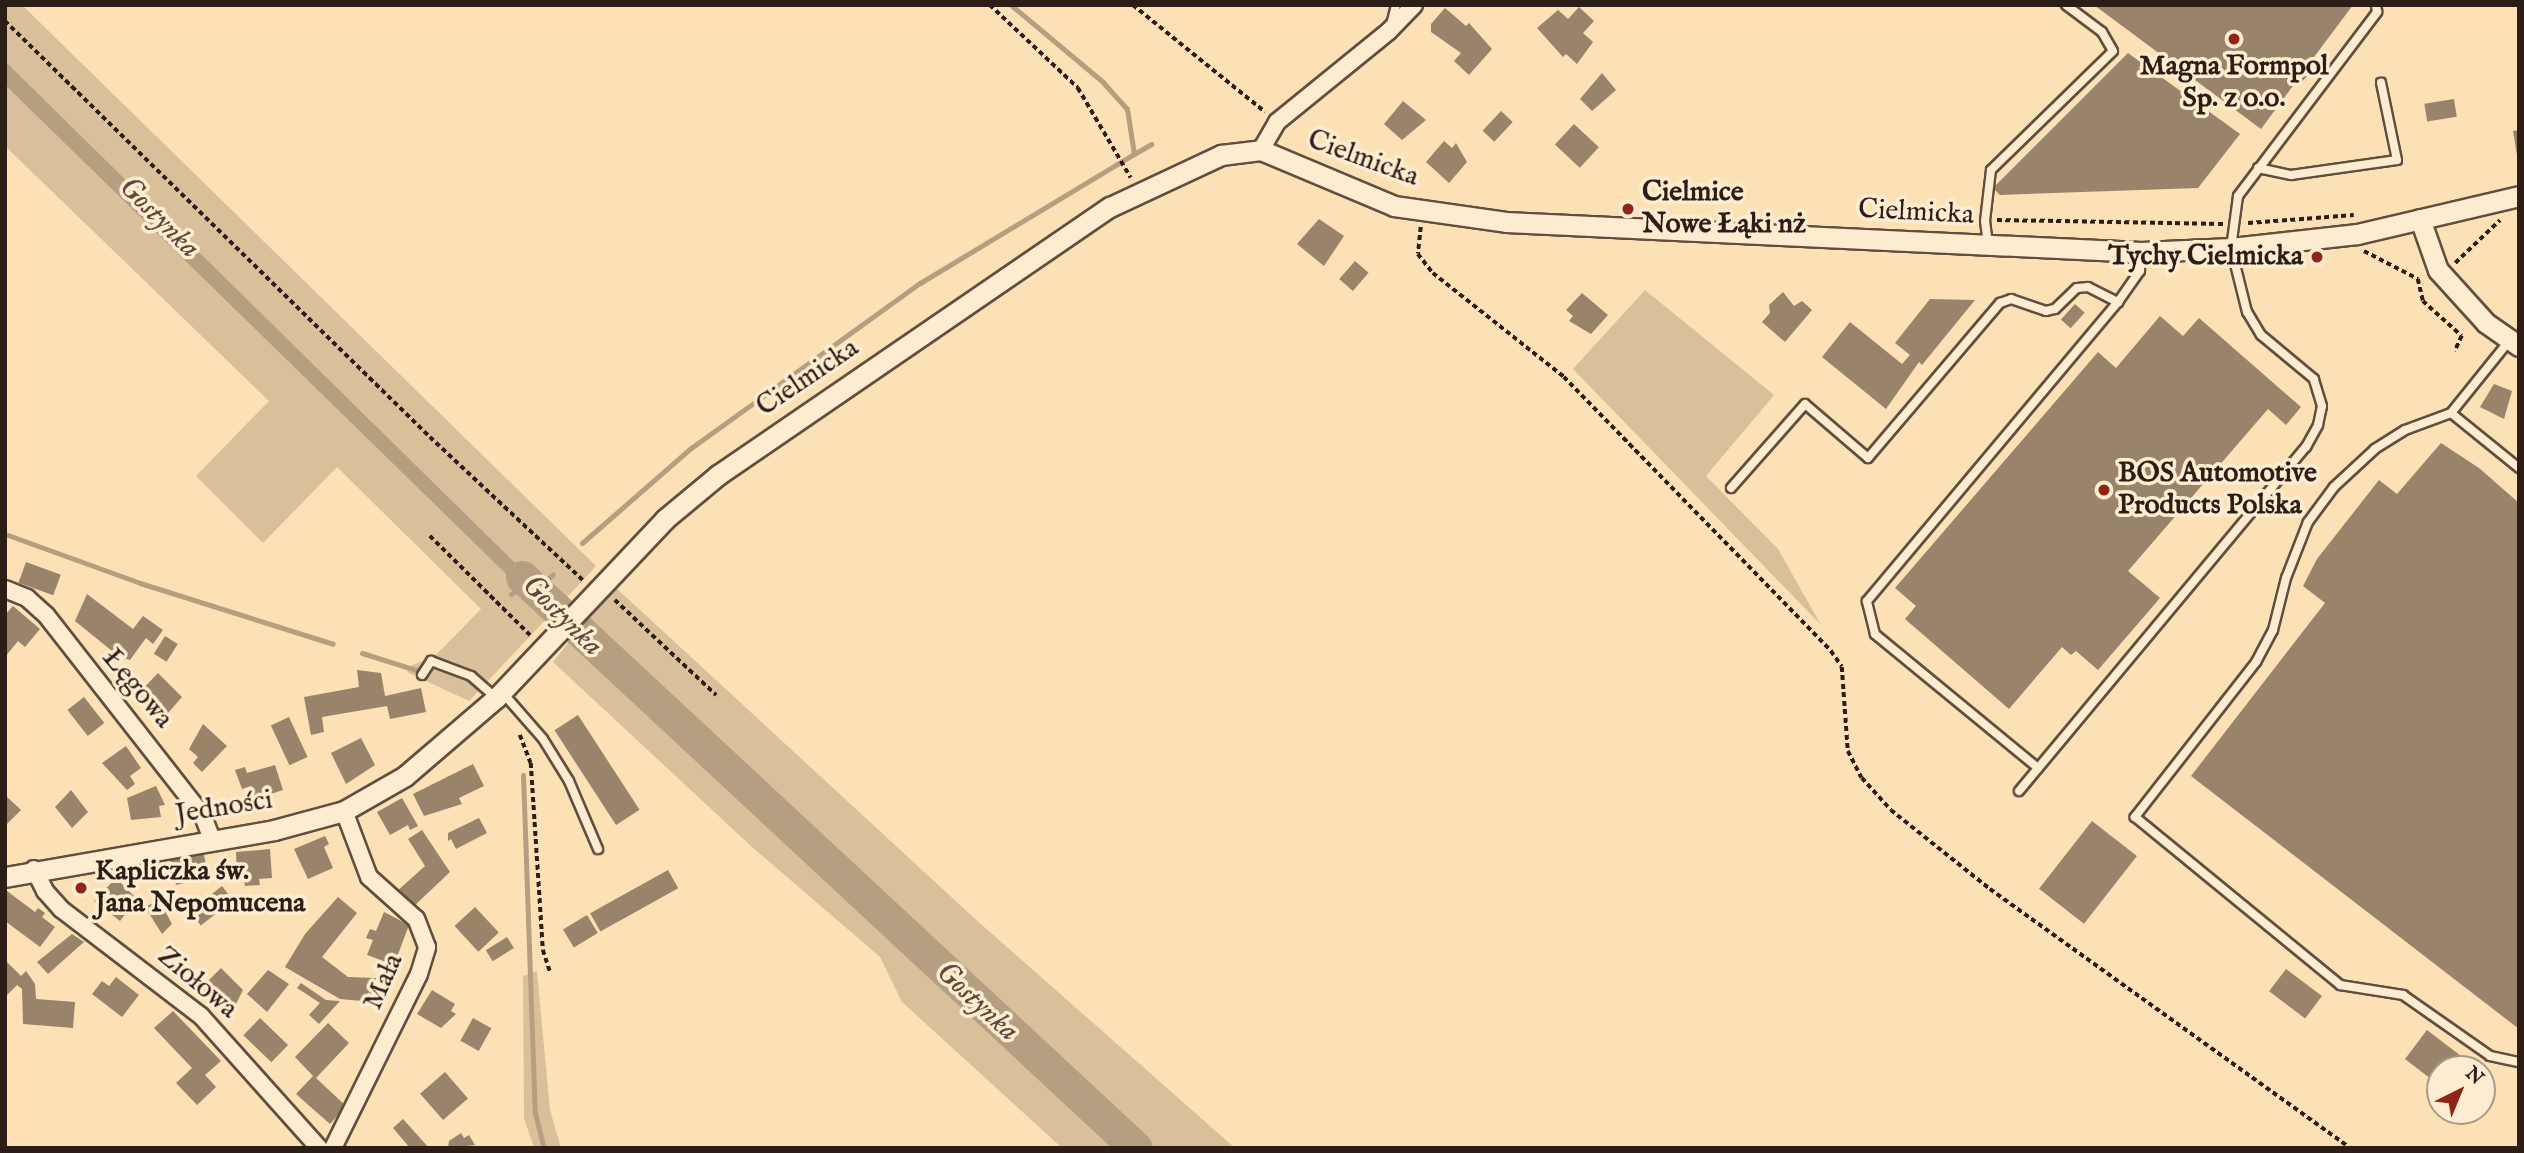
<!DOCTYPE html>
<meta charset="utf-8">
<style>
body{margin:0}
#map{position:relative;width:2524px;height:1153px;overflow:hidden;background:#fce1b6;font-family:"IM FELL English",serif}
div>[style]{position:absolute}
.green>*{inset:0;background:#d9c09b}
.water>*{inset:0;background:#b69e80}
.stream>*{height:5px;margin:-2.5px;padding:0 2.5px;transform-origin:2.5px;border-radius:2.5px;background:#b69e80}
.river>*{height:33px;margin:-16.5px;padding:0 16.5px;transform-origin:16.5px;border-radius:16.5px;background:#b69e80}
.building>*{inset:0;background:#99836a;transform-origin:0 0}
.path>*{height:3.5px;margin-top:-1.75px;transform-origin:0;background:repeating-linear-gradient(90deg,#2d1d17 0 5px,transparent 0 8.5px)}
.roads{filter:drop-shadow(2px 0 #614e3f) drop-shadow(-2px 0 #614e3f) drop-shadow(0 2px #614e3f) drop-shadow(0 -2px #614e3f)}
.service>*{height:8px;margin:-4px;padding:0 4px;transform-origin:4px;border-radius:4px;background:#fdecd0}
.minor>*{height:16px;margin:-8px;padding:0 8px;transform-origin:8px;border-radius:8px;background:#fdecd0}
.tertiary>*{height:19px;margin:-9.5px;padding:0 9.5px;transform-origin:9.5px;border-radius:9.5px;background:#fdecd0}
.dots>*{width:19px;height:19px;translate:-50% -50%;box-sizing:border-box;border:4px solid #fdecd0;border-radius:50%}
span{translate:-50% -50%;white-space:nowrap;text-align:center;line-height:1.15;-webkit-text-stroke:7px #fdecd0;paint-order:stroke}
.poi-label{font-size:28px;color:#2d1d17;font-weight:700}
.left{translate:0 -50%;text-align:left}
.right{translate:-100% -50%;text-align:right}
.street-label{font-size:28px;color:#2d1d17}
.water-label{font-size:30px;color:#5d4a3c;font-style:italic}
.frame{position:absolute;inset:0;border:7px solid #2d1d17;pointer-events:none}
.north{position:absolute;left:2426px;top:1055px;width:70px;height:70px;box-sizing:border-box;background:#fdecd0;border:2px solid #aa9986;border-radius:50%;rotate:43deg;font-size:19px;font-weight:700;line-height:28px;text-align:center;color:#2d1d17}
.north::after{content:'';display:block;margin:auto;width:24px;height:32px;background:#8f2418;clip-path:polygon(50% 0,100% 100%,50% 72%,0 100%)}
</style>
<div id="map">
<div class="green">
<div style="clip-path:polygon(5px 5px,22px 5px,596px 566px,559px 606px,5px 61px)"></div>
<div style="clip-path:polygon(5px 85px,549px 616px,469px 701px,407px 672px,412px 665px,434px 657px,481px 609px,337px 467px,263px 543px,196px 476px,269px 401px,5px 146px)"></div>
<div style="clip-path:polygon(1645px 290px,1774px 395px,1706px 476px,1778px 549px,1821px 625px,1573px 369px)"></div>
<div style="clip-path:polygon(614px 586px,973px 917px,1235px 1148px,1062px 1148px,902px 1002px,880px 957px,752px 847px,553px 662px)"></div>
<div style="clip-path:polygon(537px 971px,550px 1110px,561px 1148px,534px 1148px,524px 1118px,523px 976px)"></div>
</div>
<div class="water">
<div style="clip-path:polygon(5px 61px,559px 606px,549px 616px,5px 85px)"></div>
</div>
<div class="stream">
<div style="left:1134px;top:154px;width:20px;rotate:-30deg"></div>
<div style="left:5px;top:534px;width:144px;rotate:19.9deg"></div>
<div style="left:140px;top:583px;width:202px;rotate:17.5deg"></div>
<div style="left:582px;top:543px;width:145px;rotate:-41.1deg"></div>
<div style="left:691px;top:448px;width:282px;rotate:-35.8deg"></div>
<div style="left:920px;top:283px;width:250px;rotate:-31.1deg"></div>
<div style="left:1134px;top:154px;width:46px;rotate:-98.8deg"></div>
<div style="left:1127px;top:109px;width:36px;rotate:-132deg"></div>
<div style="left:1103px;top:82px;width:120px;rotate:-140.1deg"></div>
<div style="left:536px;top:590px;width:23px;rotate:-43deg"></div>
<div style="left:511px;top:594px;width:18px;rotate:-34deg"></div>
<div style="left:362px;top:653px;width:57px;rotate:17.5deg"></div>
<div style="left:523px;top:775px;width:338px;rotate:88deg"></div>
<div style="left:535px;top:1113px;width:36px;rotate:76deg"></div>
</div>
<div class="river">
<div style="left:522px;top:577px;width:838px;rotate:42.92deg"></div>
</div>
<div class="building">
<div style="clip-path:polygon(2094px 5px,2353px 5px,2302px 73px,2307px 76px,2302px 82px,2298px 79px,2261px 129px)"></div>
<div style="clip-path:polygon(1579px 7px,1594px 21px,1583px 33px,1593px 42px,1577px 64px,1566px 54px,1563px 57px,1537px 28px,1558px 10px,1568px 19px)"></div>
<div style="clip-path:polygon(1445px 8px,1466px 26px,1469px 23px,1492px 49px,1469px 75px,1454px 61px,1461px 53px,1431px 32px,1431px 24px)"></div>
<div style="clip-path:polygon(2128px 53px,2240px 134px,2198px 188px,2000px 195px,1993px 188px)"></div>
<div style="clip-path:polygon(1602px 73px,1616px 90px,1592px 111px,1580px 99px)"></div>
<div style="left:2454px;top:99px;width:18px;height:30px;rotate:81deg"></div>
<div style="clip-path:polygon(1403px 101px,1426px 120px,1402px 140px,1384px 124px)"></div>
<div style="left:1501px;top:111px;width:16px;height:27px;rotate:43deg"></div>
<div style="left:1574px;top:124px;width:34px;height:28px;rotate:43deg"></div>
<div style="clip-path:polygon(2519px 130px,2519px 155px,2517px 155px,2513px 131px)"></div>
<div style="clip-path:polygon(1444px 141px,1452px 148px,1456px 143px,1467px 162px,1449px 183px,1426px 162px)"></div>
<div style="clip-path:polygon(1319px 219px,1344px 236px,1324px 266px,1297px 244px)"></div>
<div style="left:1355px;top:261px;width:18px;height:24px;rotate:41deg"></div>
<div style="clip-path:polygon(1783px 292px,1794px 306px,1802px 301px,1812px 310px,1785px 342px,1762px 322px,1770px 313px,1769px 305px)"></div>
<div style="clip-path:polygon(1582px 293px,1608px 315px,1591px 334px,1569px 321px,1573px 316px,1566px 310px)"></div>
<div style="clip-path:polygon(1930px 299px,1975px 300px,1922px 365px,1919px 362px,1886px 409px,1822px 357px,1850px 322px,1902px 364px,1910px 355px,1895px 343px)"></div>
<div style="left:2075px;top:304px;width:13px;height:21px;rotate:42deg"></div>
<div style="clip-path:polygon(2160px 316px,2183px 336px,2199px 318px,2301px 407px,2286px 425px,2268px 409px,2128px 571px,2160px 598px,2098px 670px,2076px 651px,2071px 655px,2062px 647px,2009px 709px,1905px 619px,1916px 606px,1895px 588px,2098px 352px,2116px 368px)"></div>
<div style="clip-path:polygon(2494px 384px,2512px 391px,2504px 419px,2480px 407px)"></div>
<div style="clip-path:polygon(2441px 443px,2479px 468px,2519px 503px,2519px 1029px,2191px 776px,2325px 603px,2303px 586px,2317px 559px,2379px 480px,2397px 494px)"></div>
<div style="left:26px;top:562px;width:37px;height:22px;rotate:20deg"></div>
<div style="clip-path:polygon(87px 594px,133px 629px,143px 616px,163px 630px,153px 644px,146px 638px,130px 660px,117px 655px,75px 621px)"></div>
<div style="clip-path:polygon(13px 606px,40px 629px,25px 647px,18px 641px,5px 657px,5px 615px)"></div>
<div style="left:165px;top:636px;width:15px;height:21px;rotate:32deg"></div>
<div style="clip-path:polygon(357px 670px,381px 673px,385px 696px,421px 688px,426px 712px,390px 719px,387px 706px,322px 717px,324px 732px,311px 735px,304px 697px,359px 687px)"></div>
<div style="clip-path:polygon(158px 673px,182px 697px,161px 721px,138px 694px)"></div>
<div style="left:84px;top:697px;width:33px;height:21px;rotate:52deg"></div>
<div style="left:578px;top:715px;width:113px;height:28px;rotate:57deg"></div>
<div style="left:289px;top:717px;width:44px;height:20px;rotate:65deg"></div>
<div style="clip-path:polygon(203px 724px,227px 746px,202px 772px,193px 763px,198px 757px,189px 749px)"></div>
<div style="clip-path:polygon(361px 738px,375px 765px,346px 784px,331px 753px)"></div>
<div style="clip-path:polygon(126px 746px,141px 768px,130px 776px,135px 784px,127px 790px,102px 763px)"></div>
<div style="clip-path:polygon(473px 764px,484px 786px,459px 798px,462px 804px,424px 816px,413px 794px)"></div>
<div style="clip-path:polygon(275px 765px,283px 790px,255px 799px,251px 786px,242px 789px,235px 770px,245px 767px,247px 773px)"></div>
<div style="clip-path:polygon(156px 786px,165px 805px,159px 806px,161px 817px,131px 820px,127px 798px)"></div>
<div style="clip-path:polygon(71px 790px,88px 812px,72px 828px,55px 807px)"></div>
<div style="clip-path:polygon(5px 795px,21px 810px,5px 826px)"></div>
<div style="clip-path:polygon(402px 798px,418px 826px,410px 830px,408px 825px,390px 835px,377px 812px)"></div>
<div style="clip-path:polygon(479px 818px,487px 833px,456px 849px,451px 839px,448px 841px,448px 833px)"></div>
<div style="left:2092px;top:821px;width:57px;height:86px;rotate:38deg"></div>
<div style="clip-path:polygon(422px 830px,450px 872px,412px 908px,396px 892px,425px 866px,408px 839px)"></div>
<div style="clip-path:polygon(325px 836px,329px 844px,324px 847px,333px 868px,308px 879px,294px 849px)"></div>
<div style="clip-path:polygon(270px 849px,272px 878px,259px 879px,260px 885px,245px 886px,244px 880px,237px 880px,236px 852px)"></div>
<div style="left:203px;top:851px;width:27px;height:34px;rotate:77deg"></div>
<div style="left:668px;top:870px;width:21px;height:89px;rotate:61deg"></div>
<div style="clip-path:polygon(116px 878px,137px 899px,120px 921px,94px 901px)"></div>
<div style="left:222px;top:886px;width:18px;height:41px;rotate:52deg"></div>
<div style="clip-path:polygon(7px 891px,35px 912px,38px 908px,45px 913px,42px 917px,55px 927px,40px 947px,5px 921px)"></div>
<div style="clip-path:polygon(338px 897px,357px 913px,322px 957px,348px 977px,376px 978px,373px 1002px,340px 999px,285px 967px,305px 934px)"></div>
<div style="clip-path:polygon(159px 900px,172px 924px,162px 934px,145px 907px)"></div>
<div style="left:475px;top:907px;width:35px;height:28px;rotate:47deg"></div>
<div style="clip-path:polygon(384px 912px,409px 925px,394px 965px,367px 955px,373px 940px,366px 938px,370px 929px,376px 931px)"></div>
<div style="left:587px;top:915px;width:21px;height:28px;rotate:59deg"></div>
<div style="clip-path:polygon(72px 934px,84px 942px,48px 974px,37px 962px)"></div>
<div style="left:507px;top:937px;width:13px;height:25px;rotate:58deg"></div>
<div style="clip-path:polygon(5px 960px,21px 976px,26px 971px,35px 984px,36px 999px,75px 1002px,73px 1028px,23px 1024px,22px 989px,17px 985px,5px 997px)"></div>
<div style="clip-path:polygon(221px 968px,243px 990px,234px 1008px,230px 1004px,223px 1011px,200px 989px)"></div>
<div style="left:2286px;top:969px;width:45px;height:28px;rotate:37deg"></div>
<div style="clip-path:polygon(268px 970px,289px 984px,267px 1012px,247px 994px)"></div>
<div style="clip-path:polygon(116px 977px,139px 995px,122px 1017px,92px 994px,102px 981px,109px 986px)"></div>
<div style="clip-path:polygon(301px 983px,326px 1000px,340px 1001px,319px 1024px,309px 1015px,320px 1003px,297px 988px)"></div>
<div style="clip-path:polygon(432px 990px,455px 1004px,451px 1011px,456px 1014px,441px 1028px,417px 1014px)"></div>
<div style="clip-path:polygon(173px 1011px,221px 1061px,205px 1075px,216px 1087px,197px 1105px,176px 1083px,192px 1068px,154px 1028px)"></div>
<div style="left:260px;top:1018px;width:39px;height:24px;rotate:44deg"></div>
<div style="left:473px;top:1018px;width:21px;height:26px;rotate:29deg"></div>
<div style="clip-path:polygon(328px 1023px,349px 1043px,316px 1078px,346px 1106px,330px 1124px,296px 1094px,313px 1076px,295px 1057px)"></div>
<div style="clip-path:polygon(2427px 1030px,2478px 1069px,2440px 1069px,2440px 1086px,2405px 1059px)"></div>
<div style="left:445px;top:1072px;width:35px;height:33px;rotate:49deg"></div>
<div style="clip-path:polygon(2482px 1072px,2489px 1078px,2482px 1087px)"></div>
<div style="clip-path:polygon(403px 1119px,429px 1148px,410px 1148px,393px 1128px)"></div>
<div style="clip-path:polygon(461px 1133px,464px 1138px,469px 1135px,475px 1145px,448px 1148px,449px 1141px)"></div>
</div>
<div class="path">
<div style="left:990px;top:5px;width:121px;rotate:43.3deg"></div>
<div style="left:1078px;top:88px;width:104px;rotate:59.5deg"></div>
<div style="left:1133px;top:5px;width:170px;rotate:39deg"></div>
<div style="left:5px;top:21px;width:595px;rotate:44.39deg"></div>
<div style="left:430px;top:437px;width:211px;rotate:43.1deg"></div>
<div style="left:1997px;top:220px;width:226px;rotate:1deg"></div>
<div style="left:1949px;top:223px;width:23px;rotate:-7deg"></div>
<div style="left:2248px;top:223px;width:106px;rotate:-4.3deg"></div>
<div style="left:1421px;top:227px;width:27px;rotate:96deg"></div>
<div style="left:1418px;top:254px;width:24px;rotate:52deg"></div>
<div style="left:1433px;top:273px;width:167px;rotate:38.4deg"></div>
<div style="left:1564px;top:377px;width:383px;rotate:45.7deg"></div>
<div style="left:1831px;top:651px;width:19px;rotate:55deg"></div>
<div style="left:1842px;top:667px;width:84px;rotate:85.9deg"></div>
<div style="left:1848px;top:751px;width:30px;rotate:63deg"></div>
<div style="left:1862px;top:778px;width:43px;rotate:47.8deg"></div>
<div style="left:1891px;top:810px;width:127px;rotate:38.6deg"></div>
<div style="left:1990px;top:889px;width:444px;rotate:35.7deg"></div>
<div style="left:2364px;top:251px;width:61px;rotate:27.4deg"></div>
<div style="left:2455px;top:263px;width:62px;rotate:-43.7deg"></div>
<div style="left:2418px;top:279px;width:23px;rotate:77deg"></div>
<div style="left:2423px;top:301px;width:52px;rotate:41.9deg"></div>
<div style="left:2462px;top:336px;width:17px;rotate:115deg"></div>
<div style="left:430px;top:536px;width:141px;rotate:44.7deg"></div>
<div style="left:615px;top:600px;width:139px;rotate:43.2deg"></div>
<div style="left:520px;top:735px;width:30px;rotate:69deg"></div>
<div style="left:531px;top:763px;width:187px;rotate:86.3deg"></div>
<div style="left:543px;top:950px;width:23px;rotate:72deg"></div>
</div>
<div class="roads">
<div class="service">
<div style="left:1391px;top:25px;width:21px;rotate:-76deg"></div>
<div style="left:2258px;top:168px;width:34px;rotate:12deg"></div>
<div style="left:2291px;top:175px;width:107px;rotate:-8.1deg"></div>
<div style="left:2397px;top:160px;width:79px;rotate:-101.7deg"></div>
<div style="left:1988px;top:245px;width:24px;rotate:-97deg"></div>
<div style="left:1985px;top:221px;width:51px;rotate:-83.3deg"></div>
<div style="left:1991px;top:170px;width:170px;rotate:-44.3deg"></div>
<div style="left:2113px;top:51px;width:22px;rotate:-120deg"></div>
<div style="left:2102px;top:32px;width:45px;rotate:-143.1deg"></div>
<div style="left:2451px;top:413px;width:94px;rotate:-51.1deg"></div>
<div style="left:2519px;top:468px;width:87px;rotate:-141deg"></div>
<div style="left:2451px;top:413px;width:49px;rotate:159.7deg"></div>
<div style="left:2405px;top:430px;width:36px;rotate:148deg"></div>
<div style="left:2375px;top:449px;width:56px;rotate:137.2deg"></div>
<div style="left:2334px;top:487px;width:44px;rotate:126.6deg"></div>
<div style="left:2308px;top:522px;width:60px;rotate:111.4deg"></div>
<div style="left:2286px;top:578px;width:54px;rotate:104deg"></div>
<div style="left:2273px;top:630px;width:36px;rotate:118deg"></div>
<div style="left:2256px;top:662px;width:197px;rotate:128deg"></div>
<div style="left:2135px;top:817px;width:265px;rotate:39.3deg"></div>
<div style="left:2340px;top:985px;width:64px;rotate:9deg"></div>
<div style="left:2403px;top:995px;width:106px;rotate:35deg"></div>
<div style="left:2490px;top:1056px;width:30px;rotate:12deg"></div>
<div style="left:1731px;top:488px;width:112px;rotate:-48.6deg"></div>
<div style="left:1805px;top:404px;width:83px;rotate:40.6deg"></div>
<div style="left:1868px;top:458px;width:204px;rotate:-49.6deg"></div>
<div style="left:2000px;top:303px;width:12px;rotate:-20deg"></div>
<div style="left:2011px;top:299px;width:37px;rotate:19deg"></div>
<div style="left:2046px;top:311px;width:9px;rotate:-13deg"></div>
<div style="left:2055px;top:309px;width:30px;rotate:-44deg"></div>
<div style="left:2077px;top:288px;width:11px;rotate:-5deg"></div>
<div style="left:2088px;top:287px;width:34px;rotate:27deg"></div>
<div style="left:422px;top:675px;width:17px;rotate:-57deg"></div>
<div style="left:431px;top:661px;width:43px;rotate:20.6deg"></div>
<div style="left:471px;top:676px;width:33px;rotate:41deg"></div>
<div style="left:502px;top:692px;width:62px;rotate:48.9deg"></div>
<div style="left:543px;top:739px;width:49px;rotate:58.2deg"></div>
<div style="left:569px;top:781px;width:74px;rotate:66.9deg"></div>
<div style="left:2038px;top:768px;width:211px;rotate:-140.6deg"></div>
<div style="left:1875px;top:634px;width:34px;rotate:-104deg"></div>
<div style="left:1867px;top:601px;width:390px;rotate:-50deg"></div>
<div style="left:2118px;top:302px;width:38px;rotate:-55deg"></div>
<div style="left:2140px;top:271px;width:19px;rotate:-87deg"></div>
<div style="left:2019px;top:791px;width:448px;rotate:-50.2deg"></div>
<div style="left:2306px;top:447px;width:25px;rotate:-61deg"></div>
<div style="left:2318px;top:425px;width:19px;rotate:-78deg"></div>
<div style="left:2322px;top:406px;width:28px;rotate:-107deg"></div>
<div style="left:2314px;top:379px;width:69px;rotate:-140.3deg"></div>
<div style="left:2261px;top:335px;width:27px;rotate:-121deg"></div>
<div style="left:2247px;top:312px;width:66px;rotate:-104deg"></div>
<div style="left:2231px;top:248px;width:52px;rotate:-82.3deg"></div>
<div style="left:2238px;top:196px;width:231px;rotate:-52.9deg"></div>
<div style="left:2377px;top:12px;width:7px;rotate:-98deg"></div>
</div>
<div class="minor">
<div style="left:1261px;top:150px;width:32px;rotate:-60deg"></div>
<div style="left:1277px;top:122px;width:144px;rotate:-39.1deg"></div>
<div style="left:1389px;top:31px;width:36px;rotate:-46deg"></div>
<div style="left:5px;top:589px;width:24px;rotate:22deg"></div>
<div style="left:27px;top:598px;width:25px;rotate:42deg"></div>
<div style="left:46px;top:615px;width:255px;rotate:52deg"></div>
<div style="left:203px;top:816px;width:25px;rotate:69deg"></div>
<div style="left:34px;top:869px;width:25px;rotate:63deg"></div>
<div style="left:45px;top:891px;width:24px;rotate:48deg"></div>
<div style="left:61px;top:909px;width:176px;rotate:37.4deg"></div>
<div style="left:201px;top:1016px;width:177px;rotate:48.2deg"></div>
<div style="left:333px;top:1148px;width:194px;rotate:-63.7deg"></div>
<div style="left:419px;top:974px;width:28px;rotate:-73deg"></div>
<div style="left:427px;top:947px;width:30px;rotate:-111deg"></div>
<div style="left:416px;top:919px;width:63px;rotate:-138.2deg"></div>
<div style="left:369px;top:877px;width:71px;rotate:-110.7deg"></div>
</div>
<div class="tertiary">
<div style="left:2420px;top:219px;width:54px;rotate:70.6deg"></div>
<div style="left:2438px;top:270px;width:72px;rotate:47.8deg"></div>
<div style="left:2486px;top:323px;width:40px;rotate:34.9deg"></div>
<div style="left:5px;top:877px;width:273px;rotate:-9.9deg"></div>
<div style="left:274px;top:830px;width:73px;rotate:-15.2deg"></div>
<div style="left:344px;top:811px;width:70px;rotate:-29.8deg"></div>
<div style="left:405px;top:776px;width:120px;rotate:-40.6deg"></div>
<div style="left:496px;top:698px;width:246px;rotate:-46.6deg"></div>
<div style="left:665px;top:519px;width:69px;rotate:-39.7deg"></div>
<div style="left:718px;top:475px;width:475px;rotate:-34.4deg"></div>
<div style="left:1110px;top:207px;width:123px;rotate:-25.1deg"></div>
<div style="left:1221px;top:155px;width:40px;rotate:-7.1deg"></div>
<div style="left:1261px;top:150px;width:144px;rotate:22.8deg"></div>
<div style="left:1394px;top:206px;width:113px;rotate:8.1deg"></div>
<div style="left:1506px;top:222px;width:636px;rotate:2.7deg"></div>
<div style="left:2141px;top:252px;width:90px;rotate:-2.5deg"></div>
<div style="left:2231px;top:248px;width:127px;rotate:-6.3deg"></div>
<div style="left:2357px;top:234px;width:166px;rotate:-13.2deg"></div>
</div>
</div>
<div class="dots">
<div style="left:2234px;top:39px;background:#8f2418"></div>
<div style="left:1628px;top:209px;background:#8f2418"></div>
<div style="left:2317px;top:257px;background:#8f2418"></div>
<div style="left:2104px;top:490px;background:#8f2418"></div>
<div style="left:81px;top:888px;background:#8f2418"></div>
</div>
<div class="poi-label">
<span style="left:2234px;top:83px">Magna Formpol<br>Sp. z o.o.</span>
<span class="left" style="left:1642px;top:209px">Cielmice<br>Nowe Łąki nż</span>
<span class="right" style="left:2303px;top:257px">Tychy Cielmicka</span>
<span class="left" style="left:2118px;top:490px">BOS Automotive<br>Products Polska</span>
<span class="left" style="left:95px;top:888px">Kapliczka św.<br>Jana Nepomucena</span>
</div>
<div class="street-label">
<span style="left:1363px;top:159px;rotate:20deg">Cielmicka</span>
<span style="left:1916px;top:213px;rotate:3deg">Cielmicka</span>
<span style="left:808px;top:378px;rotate:-34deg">Cielmicka</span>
<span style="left:137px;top:689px;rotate:50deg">Łęgowa</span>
<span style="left:224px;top:808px;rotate:-9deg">Jedności</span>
<span style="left:384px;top:982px;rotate:-66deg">Mała</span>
<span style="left:197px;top:983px;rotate:40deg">Ziołowa</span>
</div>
<div class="water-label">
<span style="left:159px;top:218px;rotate:45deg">Gostynka</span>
<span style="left:562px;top:616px;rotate:45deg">Gostynka</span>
<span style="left:977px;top:1002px;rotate:43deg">Gostynka</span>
</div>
<div class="frame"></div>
<div class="north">N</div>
</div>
